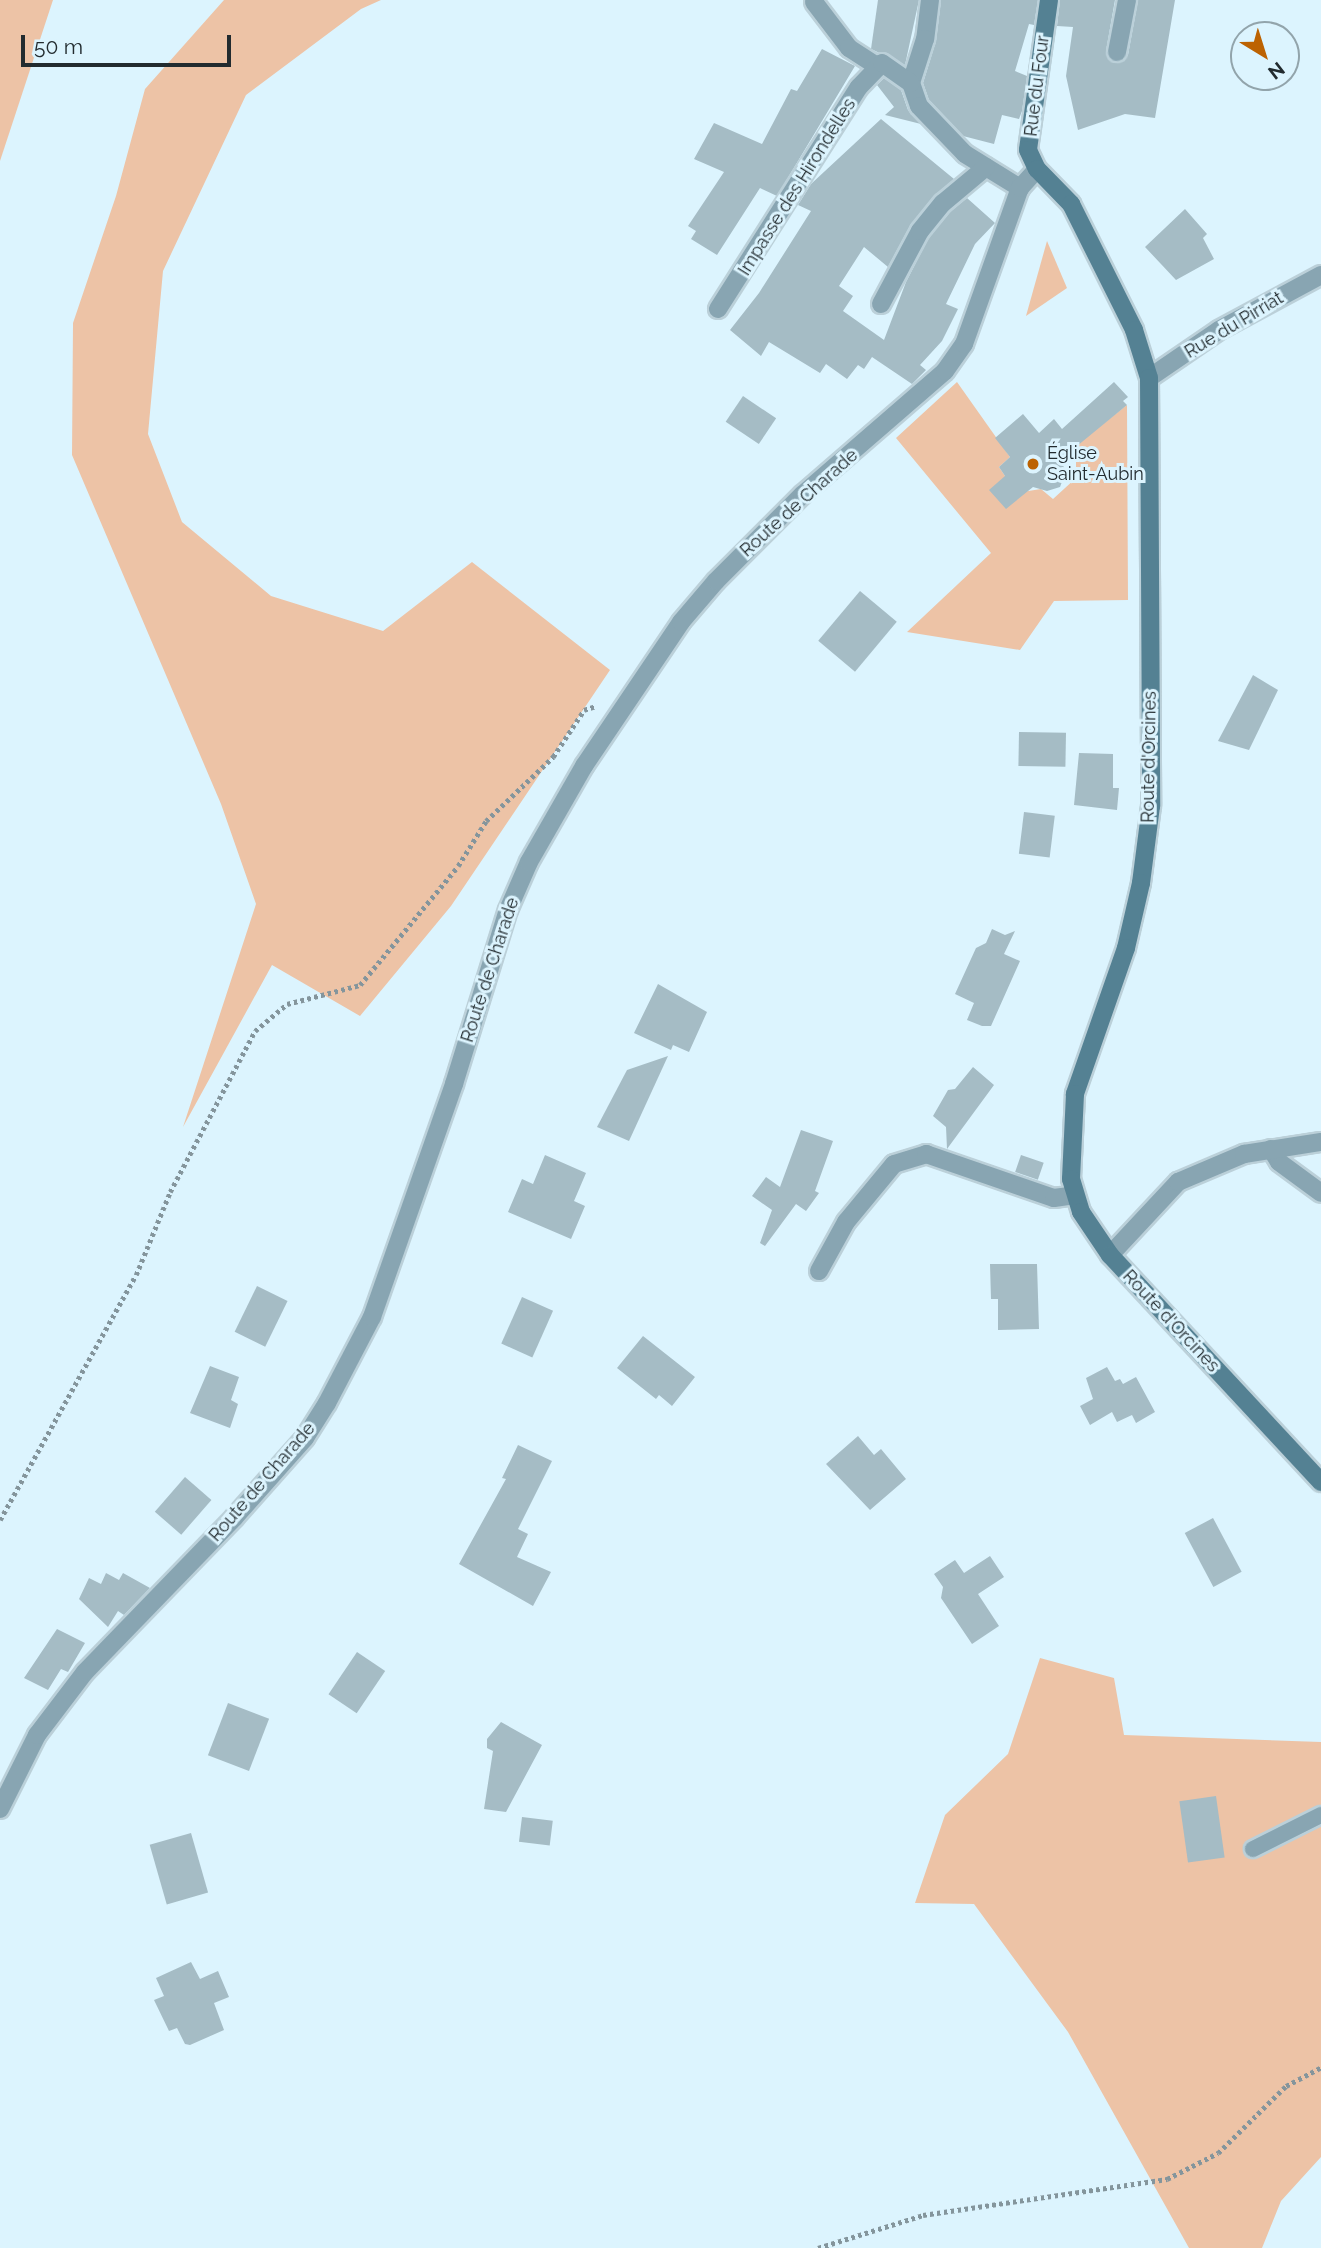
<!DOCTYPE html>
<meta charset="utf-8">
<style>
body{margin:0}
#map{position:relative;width:1321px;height:2248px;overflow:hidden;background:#dcf4fe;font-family:Raleway,sans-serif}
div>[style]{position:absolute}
.green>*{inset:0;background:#edc3a6}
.building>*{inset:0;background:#a5bcc5;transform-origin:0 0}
.path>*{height:4.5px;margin-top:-2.25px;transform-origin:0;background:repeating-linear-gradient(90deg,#84959c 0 3.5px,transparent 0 7px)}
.roads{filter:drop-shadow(2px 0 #bbd0d9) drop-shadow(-2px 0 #bbd0d9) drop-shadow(0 2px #bbd0d9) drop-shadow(0 -2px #bbd0d9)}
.lane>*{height:16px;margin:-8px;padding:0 8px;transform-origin:8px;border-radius:8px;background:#88a5b2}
.street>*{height:18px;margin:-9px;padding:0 9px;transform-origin:9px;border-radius:9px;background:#88a5b2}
.secondary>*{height:18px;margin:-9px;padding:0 9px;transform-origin:9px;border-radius:9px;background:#548193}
.dots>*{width:19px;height:19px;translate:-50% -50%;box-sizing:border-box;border:4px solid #dcf4fe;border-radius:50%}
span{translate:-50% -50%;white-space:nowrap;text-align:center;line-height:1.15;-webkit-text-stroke:6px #dcf4fe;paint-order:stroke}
.street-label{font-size:18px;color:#222b2f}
.poi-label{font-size:18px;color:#222b2f}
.left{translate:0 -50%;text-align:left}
.north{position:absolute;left:1230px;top:21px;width:70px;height:70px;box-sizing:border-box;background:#dcf4fe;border:2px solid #92a4ab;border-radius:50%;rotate:142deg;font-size:19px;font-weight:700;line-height:28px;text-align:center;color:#222b2f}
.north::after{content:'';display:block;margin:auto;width:24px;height:32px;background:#bc6201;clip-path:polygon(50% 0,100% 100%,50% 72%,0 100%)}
.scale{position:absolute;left:21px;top:35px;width:210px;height:32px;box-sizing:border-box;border:4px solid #222b2f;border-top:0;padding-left:9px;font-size:21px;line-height:24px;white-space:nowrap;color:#222b2f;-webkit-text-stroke:5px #dcf4fe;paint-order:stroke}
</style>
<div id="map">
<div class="green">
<div style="clip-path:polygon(0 0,53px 0,0 161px)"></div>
<div style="clip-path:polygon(224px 0,381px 0,361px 9px,246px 95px,163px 271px,148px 434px,182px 522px,271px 596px,383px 631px,472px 562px,610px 670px,451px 906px,360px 1016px,272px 965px,183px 1127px,256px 904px,221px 804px,72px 455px,73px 323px,116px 196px,145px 89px)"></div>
<div style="clip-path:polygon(1047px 241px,1067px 288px,1026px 316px)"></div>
<div style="clip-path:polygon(957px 382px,1010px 457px,999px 467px,1005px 476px,1022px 492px,1041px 489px,1053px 499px,1076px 478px,1076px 445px,1127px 405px,1128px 600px,1054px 601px,1020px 650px,907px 632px,991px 553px,896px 438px)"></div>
<div style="clip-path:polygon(1040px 1658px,1114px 1678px,1124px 1735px,1321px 1742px,1321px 2157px,1281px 2201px,1262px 2248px,1189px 2248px,1068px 2032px,974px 1904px,915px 1903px,945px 1815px,1008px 1754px)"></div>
</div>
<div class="building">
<div style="clip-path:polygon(878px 0,919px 0,905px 65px,871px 49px)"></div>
<div style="clip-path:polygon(941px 0,1038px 0,1034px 25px,1029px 24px,1015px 71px,1027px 76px,1022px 111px,1019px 119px,1002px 115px,994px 144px,963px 136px,929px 100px,923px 83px,936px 41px)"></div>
<div style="clip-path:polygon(1060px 0,1115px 0,1106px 51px,1116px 63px,1128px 55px,1138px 0,1175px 0,1155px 118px,1125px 114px,1078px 130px,1066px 76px,1073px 27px,1057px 26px)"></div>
<div style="clip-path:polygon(822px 49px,855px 66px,777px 196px,760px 188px,717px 255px,691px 239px,696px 231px,688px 226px,724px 172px,694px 159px,714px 123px,762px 144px,791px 89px,797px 91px)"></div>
<div style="clip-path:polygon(884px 78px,901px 90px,908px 110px,921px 124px,885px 115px,894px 107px,877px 85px)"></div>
<div style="clip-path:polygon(881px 119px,954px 179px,911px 224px,888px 267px,864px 247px,839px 286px,853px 296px,843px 311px,884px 340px,906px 282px,929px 237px,951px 211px,967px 198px,995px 223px,975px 244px,946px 304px,958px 309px,942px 341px,920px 365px,926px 370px,912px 384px,872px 357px,864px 369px,858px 365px,847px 379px,826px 364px,820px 373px,769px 342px,761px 356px,730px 330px,759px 293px,811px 211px,798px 205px,811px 184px)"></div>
<div style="clip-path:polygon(1185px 209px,1207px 234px,1203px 238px,1214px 259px,1176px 280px,1145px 247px)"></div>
<div style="clip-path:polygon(1114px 382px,1128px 397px,1123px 401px,1127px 405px,1060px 460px,1066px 471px,1060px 487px,1047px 491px,1033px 487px,1006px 509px,989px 490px,1005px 476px,999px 467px,1010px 457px,995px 438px,1023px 414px,1039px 433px,1054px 419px,1062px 429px)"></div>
<div style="left:743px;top:396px;width:40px;height:31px;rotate:34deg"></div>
<div style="left:860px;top:591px;width:48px;height:65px;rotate:40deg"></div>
<div style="clip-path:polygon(1253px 675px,1278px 690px,1249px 750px,1218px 741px)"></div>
<div style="left:1019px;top:732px;width:47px;height:34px;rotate:1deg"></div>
<div style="clip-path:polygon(1079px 753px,1113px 754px,1113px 788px,1119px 788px,1117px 810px,1074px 805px)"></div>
<div style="left:1024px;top:812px;width:31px;height:42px;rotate:7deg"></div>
<div style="clip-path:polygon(992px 929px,1005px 935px,1015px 931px,1004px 954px,1020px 961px,991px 1026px,982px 1026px,967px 1020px,974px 1003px,955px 994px,976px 948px,986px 943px)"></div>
<div style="clip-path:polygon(658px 984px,707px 1012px,689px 1052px,673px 1045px,671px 1050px,634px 1033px)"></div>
<div style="clip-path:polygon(668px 1056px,629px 1141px,597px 1127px,627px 1070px)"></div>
<div style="clip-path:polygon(973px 1067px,994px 1085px,947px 1149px,946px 1127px,933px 1116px,948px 1090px,955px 1089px)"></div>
<div style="clip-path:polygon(801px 1130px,833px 1141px,815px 1191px,819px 1193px,806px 1211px,796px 1204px,765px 1246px,760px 1243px,772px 1210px,752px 1196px,766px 1177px,780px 1187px)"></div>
<div style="clip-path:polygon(545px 1155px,586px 1173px,574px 1201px,585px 1206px,571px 1239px,508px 1212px,522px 1179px,533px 1184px)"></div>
<div style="left:1021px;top:1155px;width:24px;height:18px;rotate:19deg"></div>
<div style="clip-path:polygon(990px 1264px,1037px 1264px,1039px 1329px,998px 1330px,998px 1299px,991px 1299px)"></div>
<div style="left:257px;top:1286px;width:34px;height:51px;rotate:26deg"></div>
<div style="left:522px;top:1297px;width:34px;height:51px;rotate:24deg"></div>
<div style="clip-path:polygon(643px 1336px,695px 1377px,672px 1406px,659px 1395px,656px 1399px,617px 1368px)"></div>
<div style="clip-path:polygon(210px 1366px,239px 1377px,231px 1400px,238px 1404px,230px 1428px,190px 1413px)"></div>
<div style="clip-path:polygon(1107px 1367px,1115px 1381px,1120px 1379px,1123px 1384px,1136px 1377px,1155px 1412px,1136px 1423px,1132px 1415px,1117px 1422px,1112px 1412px,1090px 1425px,1080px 1406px,1093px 1399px,1086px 1378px)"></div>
<div style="clip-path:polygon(858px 1436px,874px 1455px,881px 1449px,906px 1479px,870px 1510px,826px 1464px)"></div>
<div style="clip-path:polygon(518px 1445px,552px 1461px,518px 1529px,528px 1534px,517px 1557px,551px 1572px,533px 1606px,459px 1564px,506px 1479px,502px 1478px)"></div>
<div style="left:185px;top:1477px;width:35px;height:46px;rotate:41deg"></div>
<div style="left:1213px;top:1518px;width:61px;height:32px;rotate:62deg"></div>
<div style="clip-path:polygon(990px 1556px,1004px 1577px,978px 1594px,999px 1626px,972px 1644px,941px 1598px,943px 1587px,934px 1574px,955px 1560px,964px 1573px)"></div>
<div style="clip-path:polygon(106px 1573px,119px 1580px,123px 1573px,150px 1588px,124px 1615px,118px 1611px,108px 1627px,79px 1599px,89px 1578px,101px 1584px)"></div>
<div style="clip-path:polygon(57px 1629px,85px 1643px,68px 1672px,61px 1669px,48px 1690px,24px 1678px)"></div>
<div style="left:357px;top:1652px;width:34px;height:51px;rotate:34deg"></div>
<div style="left:228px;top:1703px;width:44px;height:56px;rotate:21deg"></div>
<div style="clip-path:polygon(501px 1722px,542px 1745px,506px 1812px,484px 1809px,493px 1751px,487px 1748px,487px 1739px)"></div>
<div style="left:1216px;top:1796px;width:62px;height:37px;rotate:82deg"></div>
<div style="left:522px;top:1817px;width:31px;height:25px;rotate:7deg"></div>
<div style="left:191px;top:1833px;width:62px;height:43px;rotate:74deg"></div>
<div style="clip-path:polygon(191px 1962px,200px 1979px,218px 1971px,229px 1997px,214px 2003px,224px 2030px,190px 2045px,185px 2044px,177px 2028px,169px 2031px,154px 2000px,164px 1996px,156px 1978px)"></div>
</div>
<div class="path">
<div style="left:0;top:1520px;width:280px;rotate:-61deg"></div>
<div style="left:136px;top:1275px;width:90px;rotate:-67.7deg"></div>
<div style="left:170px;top:1192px;width:182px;rotate:-62.2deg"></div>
<div style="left:255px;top:1031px;width:42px;rotate:-40.2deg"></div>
<div style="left:287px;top:1004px;width:75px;rotate:-14.6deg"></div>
<div style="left:360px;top:985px;width:154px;rotate:-50.5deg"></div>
<div style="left:458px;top:866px;width:53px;rotate:-58.1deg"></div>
<div style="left:486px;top:821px;width:93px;rotate:-43.7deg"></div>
<div style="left:553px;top:757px;width:56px;rotate:-56.6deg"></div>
<div style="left:584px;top:710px;width:13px;rotate:-18deg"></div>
<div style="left:818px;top:2248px;width:110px;rotate:-17.4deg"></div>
<div style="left:923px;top:2215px;width:247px;rotate:-8.4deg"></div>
<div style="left:1167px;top:2179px;width:57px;rotate:-27deg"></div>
<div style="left:1218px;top:2153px;width:95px;rotate:-44.6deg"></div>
<div style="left:1286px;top:2086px;width:40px;rotate:-28deg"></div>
</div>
<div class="roads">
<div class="lane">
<div style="left:1253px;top:1849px;width:76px;rotate:-26.6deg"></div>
</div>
<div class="street">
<div style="left:930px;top:0;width:39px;rotate:97deg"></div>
<div style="left:925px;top:39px;width:46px;rotate:107.7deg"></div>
<div style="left:911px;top:83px;width:24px;rotate:71deg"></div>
<div style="left:919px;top:106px;width:66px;rotate:46.2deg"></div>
<div style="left:965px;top:154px;width:65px;rotate:31.7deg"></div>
<div style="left:814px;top:2px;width:58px;rotate:52.7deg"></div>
<div style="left:849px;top:48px;width:35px;rotate:33deg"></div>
<div style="left:1117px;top:52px;width:53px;rotate:-79.1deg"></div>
<div style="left:881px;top:304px;width:83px;rotate:-61.9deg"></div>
<div style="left:920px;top:231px;width:36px;rotate:-51deg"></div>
<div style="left:943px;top:203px;width:56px;rotate:-39.9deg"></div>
<div style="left:718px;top:309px;width:263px;rotate:-57.6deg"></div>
<div style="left:859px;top:87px;width:33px;rotate:-46deg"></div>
<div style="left:882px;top:63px;width:35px;rotate:35deg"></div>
<div style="left:1149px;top:378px;width:85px;rotate:-34.4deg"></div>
<div style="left:1219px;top:330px;width:116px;rotate:-28.3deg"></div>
<div style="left:1271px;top:1149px;width:15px;rotate:58deg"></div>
<div style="left:1279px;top:1162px;width:52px;rotate:36.4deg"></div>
<div style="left:1110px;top:1255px;width:100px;rotate:-47deg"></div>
<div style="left:1178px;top:1182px;width:72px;rotate:-23deg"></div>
<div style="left:1244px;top:1154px;width:78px;rotate:-8.9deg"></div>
<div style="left:819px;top:1271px;width:56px;rotate:-61.1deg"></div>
<div style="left:846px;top:1222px;width:75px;rotate:-50.4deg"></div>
<div style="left:894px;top:1164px;width:34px;rotate:-17deg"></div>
<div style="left:926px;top:1154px;width:135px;rotate:19deg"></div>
<div style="left:1054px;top:1198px;width:21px;rotate:-8deg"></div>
<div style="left:0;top:1809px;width:83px;rotate:-63.4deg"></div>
<div style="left:37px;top:1735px;width:79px;rotate:-52.7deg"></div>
<div style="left:85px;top:1672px;width:214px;rotate:-45.9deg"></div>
<div style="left:234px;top:1518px;width:107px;rotate:-48.4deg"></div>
<div style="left:305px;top:1438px;width:41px;rotate:-57.8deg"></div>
<div style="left:327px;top:1403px;width:97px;rotate:-62.4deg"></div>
<div style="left:372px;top:1317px;width:247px;rotate:-70.6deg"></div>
<div style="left:454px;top:1084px;width:182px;rotate:-72.8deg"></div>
<div style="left:508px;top:910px;width:52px;rotate:-66.4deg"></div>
<div style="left:529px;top:862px;width:111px;rotate:-60.2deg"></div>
<div style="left:584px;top:766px;width:174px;rotate:-56deg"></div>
<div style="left:681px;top:622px;width:54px;rotate:-49.5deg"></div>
<div style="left:716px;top:581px;width:122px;rotate:-45deg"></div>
<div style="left:802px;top:495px;width:189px;rotate:-40.9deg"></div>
<div style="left:945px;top:371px;width:33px;rotate:-55deg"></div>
<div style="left:964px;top:344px;width:166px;rotate:-70.3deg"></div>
<div style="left:1020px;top:188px;width:25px;rotate:-48deg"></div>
</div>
<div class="secondary">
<div style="left:1049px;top:0;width:151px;rotate:98deg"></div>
<div style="left:1028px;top:150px;width:21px;rotate:65deg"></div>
<div style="left:1037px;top:169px;width:49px;rotate:45.8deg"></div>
<div style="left:1071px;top:204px;width:141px;rotate:63.4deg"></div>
<div style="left:1134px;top:330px;width:50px;rotate:72.6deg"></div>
<div style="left:1149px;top:378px;width:428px;rotate:89.7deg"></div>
<div style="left:1151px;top:806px;width:78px;rotate:97.4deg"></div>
<div style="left:1141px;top:883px;width:67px;rotate:103deg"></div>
<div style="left:1126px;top:948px;width:155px;rotate:109.3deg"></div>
<div style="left:1075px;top:1094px;width:85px;rotate:92.7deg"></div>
<div style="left:1071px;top:1179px;width:34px;rotate:73deg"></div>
<div style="left:1081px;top:1212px;width:52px;rotate:56deg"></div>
<div style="left:1110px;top:1255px;width:310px;rotate:47.1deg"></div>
</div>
</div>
<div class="dots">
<div style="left:1033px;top:464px;background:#bc6201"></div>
</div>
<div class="street-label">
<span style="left:1037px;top:86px;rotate:-83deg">Rue du Four</span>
<span style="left:797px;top:187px;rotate:-58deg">Impasse des Hirondelles</span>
<span style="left:1234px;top:325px;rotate:-31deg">Rue du Pirriat</span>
<span style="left:799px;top:503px;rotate:-42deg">Route de Charade</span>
<span style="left:1149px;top:757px;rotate:-89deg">Route d'Orcines</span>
<span style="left:490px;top:970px;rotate:-72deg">Route de Charade</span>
<span style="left:1171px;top:1321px;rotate:47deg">Route d'Orcines</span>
<span style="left:262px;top:1482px;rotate:-49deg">Route de Charade</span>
</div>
<div class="poi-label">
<span class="left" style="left:1047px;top:464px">Église<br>Saint-Aubin</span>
</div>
<div class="north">N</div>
<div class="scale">50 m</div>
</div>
